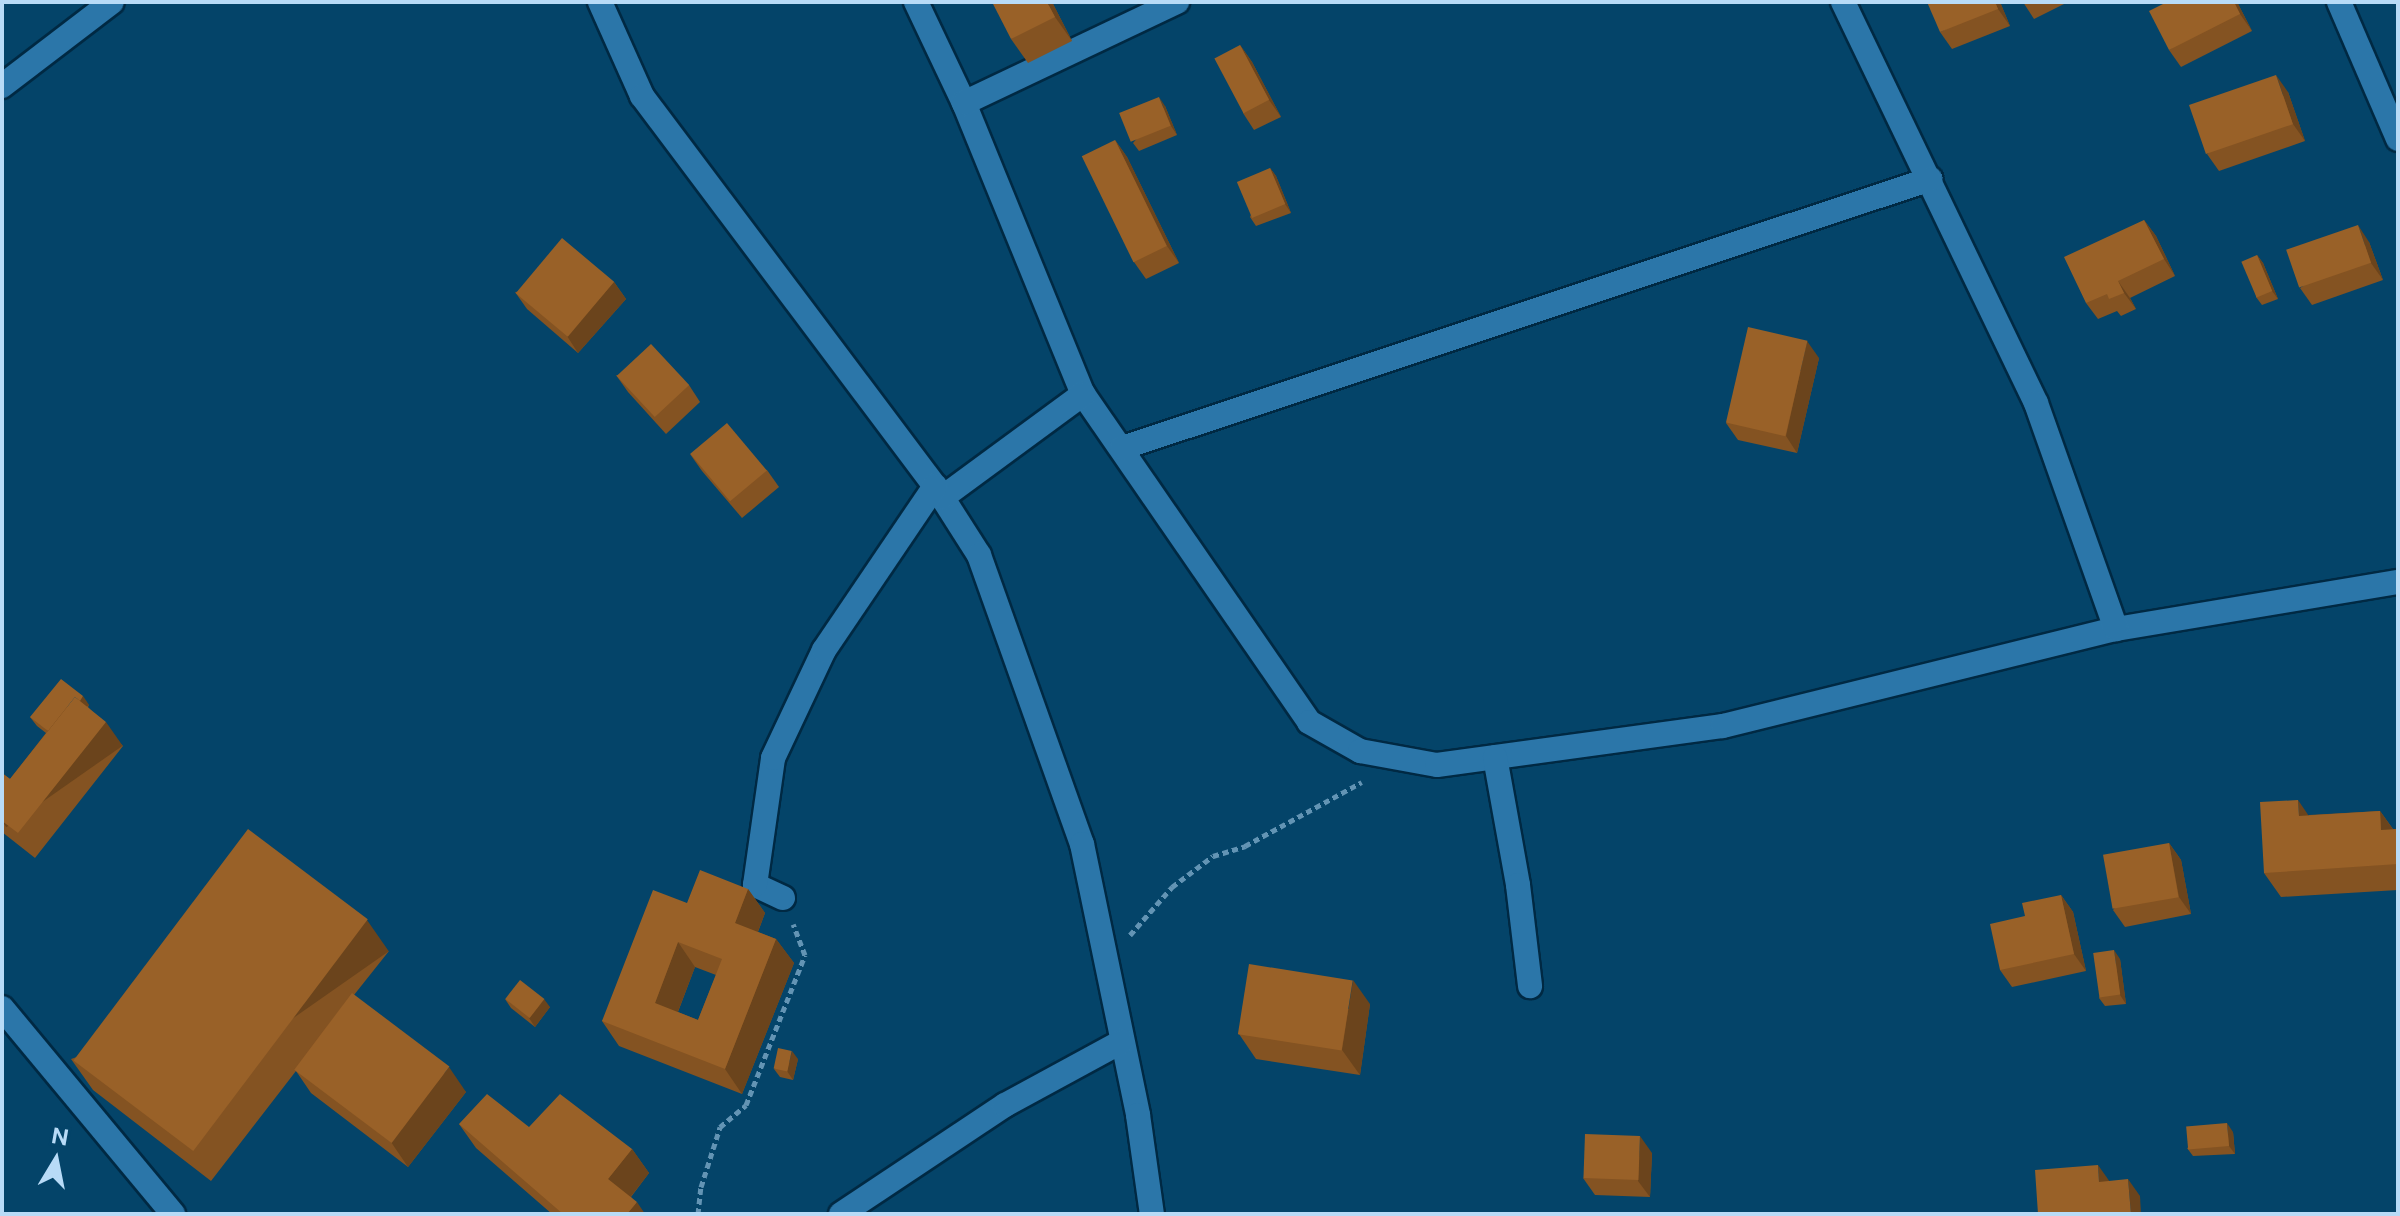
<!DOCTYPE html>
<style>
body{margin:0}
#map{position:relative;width:2400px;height:1216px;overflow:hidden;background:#044469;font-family:"Public Sans",sans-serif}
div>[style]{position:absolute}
.path>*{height:5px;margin-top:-2.5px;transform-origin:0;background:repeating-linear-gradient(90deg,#6394b4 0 6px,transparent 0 10px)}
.roads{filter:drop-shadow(2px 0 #002943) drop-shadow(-2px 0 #002943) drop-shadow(0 2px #002943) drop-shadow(0 -2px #002943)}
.street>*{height:24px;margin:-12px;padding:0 12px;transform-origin:12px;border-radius:12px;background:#2b76a9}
.wall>*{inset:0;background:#845322}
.shaded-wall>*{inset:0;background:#6b441c;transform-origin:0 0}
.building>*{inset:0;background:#996128;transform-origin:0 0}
span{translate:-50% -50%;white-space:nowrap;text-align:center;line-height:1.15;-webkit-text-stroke:6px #044469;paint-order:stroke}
.frame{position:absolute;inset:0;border:4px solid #b8dbf7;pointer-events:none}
.north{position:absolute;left:16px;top:1120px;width:80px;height:80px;-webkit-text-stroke:6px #044469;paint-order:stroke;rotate:10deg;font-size:22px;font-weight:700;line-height:32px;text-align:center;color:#b8dbf7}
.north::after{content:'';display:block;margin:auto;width:28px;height:36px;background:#b8dbf7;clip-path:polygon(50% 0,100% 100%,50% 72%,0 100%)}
</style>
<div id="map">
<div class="path">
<div style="left:1130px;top:935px;width:64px;rotate:-48.8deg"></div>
<div style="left:1172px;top:887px;width:51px;rotate:-37.1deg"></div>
<div style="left:1213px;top:856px;width:34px;rotate:-17deg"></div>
<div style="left:1245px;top:846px;width:133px;rotate:-28.7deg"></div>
<div style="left:698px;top:1214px;width:27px;rotate:-84deg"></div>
<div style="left:701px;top:1187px;width:63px;rotate:-72.4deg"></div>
<div style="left:720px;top:1127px;width:34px;rotate:-40deg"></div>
<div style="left:746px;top:1105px;width:161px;rotate:-68.5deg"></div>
<div style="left:805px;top:955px;width:33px;rotate:-111deg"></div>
</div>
<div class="roads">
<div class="street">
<div style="left:600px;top:2px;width:103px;rotate:65.9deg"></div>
<div style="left:642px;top:96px;width:488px;rotate:53.1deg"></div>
<div style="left:935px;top:486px;width:82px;rotate:57.5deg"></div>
<div style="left:979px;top:555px;width:307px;rotate:70.4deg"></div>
<div style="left:1082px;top:844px;width:277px;rotate:78.3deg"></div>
<div style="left:1138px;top:1115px;width:100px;rotate:82deg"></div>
<div style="left:916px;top:2px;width:112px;rotate:64.6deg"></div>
<div style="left:964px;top:103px;width:314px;rotate:67.8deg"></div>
<div style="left:1083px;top:394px;width:398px;rotate:55.4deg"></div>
<div style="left:1309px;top:722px;width:59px;rotate:29.6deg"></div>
<div style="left:1360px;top:751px;width:78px;rotate:10.3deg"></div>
<div style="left:1437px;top:765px;width:289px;rotate:-7.8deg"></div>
<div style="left:1723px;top:726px;width:405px;rotate:-13.9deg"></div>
<div style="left:2116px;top:629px;width:286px;rotate:-9.5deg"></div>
<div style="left:1843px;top:2px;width:445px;rotate:64.3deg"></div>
<div style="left:2036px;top:403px;width:240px;rotate:70.5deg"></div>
<div style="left:2339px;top:2px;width:149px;rotate:66.7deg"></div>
<div style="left:2px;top:86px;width:138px;rotate:-37.4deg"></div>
<div style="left:964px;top:103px;width:236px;rotate:-25.4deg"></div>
<div style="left:1122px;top:448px;width:852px;rotate:-18.41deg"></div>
<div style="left:943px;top:497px;width:174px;rotate:-36.3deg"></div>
<div style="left:1495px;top:757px;width:130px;rotate:79.8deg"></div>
<div style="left:1518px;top:885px;width:102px;rotate:83.2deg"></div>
<div style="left:783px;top:898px;width:31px;rotate:-155deg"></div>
<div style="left:755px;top:885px;width:128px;rotate:-81.9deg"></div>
<div style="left:773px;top:758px;width:119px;rotate:-64.7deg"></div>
<div style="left:824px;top:650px;width:198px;rotate:-55.9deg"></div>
<div style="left:2px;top:1008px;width:268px;rotate:50.3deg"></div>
<div style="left:841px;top:1214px;width:197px;rotate:-33.6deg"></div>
<div style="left:1005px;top:1105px;width:132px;rotate:-28.5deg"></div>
</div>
</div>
<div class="wall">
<div style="clip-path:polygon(1052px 2px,1072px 41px,1028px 63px,1011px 39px)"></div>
<div style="clip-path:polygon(2000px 2px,2010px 26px,1952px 49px,1940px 32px)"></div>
<div style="clip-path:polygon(2023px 2px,2068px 2px,2034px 19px)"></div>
<div style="clip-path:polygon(2237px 2px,2252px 31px,2181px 67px,2169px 50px)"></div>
<div style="clip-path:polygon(1240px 45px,1252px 62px,1281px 117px,1254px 130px,1243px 113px)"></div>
<div style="clip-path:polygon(2288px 92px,2305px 141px,2219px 171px,2207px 154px)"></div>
<div style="clip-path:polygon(1165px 106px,1177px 135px,1139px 151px,1133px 143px)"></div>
<div style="clip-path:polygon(1115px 140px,1127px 157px,1179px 263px,1146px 279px,1134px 262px)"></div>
<div style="clip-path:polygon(1270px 168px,1276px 176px,1291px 213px,1256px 226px,1250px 217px)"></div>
<div style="clip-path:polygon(2144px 220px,2156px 236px,2175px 276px,2130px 298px,2136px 309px,2121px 316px,2117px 311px,2098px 319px,2086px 303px)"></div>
<div style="clip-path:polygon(2369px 242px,2383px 280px,2312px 305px,2300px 288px)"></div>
<div style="clip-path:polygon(2257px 255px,2263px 263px,2278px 299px,2262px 305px,2256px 297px)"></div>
<div style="clip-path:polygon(614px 282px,626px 299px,578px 353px,527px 309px,515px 292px)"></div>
<div style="clip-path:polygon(1819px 358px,1797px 453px,1738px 440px,1726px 423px)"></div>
<div style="clip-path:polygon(616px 375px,689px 385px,700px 402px,666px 434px,628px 392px)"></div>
<div style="clip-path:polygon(690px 454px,767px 470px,779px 487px,742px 518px,702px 471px)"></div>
<div style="clip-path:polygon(89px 705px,88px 707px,123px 746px,35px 858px,2px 832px,2px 773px,10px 779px,46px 733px,37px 726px,30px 717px)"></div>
<div style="clip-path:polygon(2380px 811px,2393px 829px,2398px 829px,2398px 890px,2281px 897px,2264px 873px,2309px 815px)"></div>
<div style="clip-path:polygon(2169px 843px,2181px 860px,2191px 914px,2125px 927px,2113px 910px)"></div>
<div style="clip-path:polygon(evenodd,748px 889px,765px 913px,758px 932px,776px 939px,794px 963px,742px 1094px,619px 1046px,602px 1021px,687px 903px,748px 889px,695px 967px,716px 975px,698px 1020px,678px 1012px,695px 967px)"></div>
<div style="clip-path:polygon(2061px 895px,2073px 912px,2086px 971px,2012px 987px,2000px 970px,2025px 916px)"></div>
<div style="clip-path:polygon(389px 951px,354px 995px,466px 1092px,408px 1167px,311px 1093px,296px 1071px,211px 1181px,93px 1090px,71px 1059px)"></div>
<div style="clip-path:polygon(2120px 959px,2126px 1004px,2105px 1006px,2099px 998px)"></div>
<div style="clip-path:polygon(505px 999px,550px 1007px,535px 1027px,511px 1008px)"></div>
<div style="clip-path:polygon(1370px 1004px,1360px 1075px,1256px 1059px,1239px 1034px)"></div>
<div style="clip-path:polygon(798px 1059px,793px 1080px,780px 1077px,774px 1069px)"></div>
<div style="clip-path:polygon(459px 1124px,529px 1127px,632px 1149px,649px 1173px,631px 1197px,645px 1214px,552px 1214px,476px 1148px)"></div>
<div style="clip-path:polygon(2233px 1132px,2235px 1154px,2193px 1156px,2187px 1148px)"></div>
<div style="clip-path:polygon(1652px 1153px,1650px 1197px,1595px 1195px,1583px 1178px)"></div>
</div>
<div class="shaded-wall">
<div style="clip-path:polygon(1047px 2px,1052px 2px,1072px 41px,1055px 17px)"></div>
<div style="clip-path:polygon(1995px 2px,2000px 2px,2010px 26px,1998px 9px)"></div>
<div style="clip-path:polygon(2234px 2px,2237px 2px,2252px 31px,2240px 14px)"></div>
<div style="clip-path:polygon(1240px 45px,1252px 62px,1281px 117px,1269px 100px)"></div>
<div style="clip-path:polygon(2276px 75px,2288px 92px,2305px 141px,2293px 124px)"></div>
<div style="clip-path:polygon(1159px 97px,1165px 106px,1177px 135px,1171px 126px)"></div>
<div style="clip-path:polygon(1115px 140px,1127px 157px,1179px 263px,1167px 246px)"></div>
<div style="clip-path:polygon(1270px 168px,1276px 176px,1291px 213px,1285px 204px)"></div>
<div style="clip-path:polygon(2144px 220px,2156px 236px,2175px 276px,2164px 259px)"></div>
<div style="clip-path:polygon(2358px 225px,2369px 242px,2383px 280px,2371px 263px)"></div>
<div style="clip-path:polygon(2257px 255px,2263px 263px,2278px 299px,2272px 291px)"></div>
<div style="clip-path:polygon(2118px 281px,2130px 298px,2136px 309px,2124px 293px)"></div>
<div style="clip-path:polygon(614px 282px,626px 299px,578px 353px,567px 336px)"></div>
<div style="clip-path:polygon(1807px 341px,1819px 358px,1797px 453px,1786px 436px)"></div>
<div style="left:83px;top:696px;width:11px;height:49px;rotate:56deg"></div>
<div style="left:106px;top:722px;width:29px;height:142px;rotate:55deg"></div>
<div style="clip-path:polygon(2298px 800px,2315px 825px,2299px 816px)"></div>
<div style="clip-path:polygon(2380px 811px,2397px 835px,2381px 830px)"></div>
<div style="clip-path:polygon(2169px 843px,2181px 860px,2191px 914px,2179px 897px)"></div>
<div style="clip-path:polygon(748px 889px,765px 913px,752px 947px,735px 923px)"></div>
<div style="clip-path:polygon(2061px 895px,2073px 912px,2086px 971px,2074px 954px)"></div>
<div style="left:367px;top:920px;width:38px;height:290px;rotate:55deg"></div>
<div style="clip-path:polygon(776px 939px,794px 963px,742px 1094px,725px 1069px)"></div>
<div style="clip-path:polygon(678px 942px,695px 967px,672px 1027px,655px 1003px)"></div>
<div style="clip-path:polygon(2114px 950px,2120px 959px,2126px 1004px,2120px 995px)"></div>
<div style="clip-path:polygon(1353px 980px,1370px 1004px,1360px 1075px,1342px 1050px)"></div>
<div style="clip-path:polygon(544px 999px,550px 1007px,535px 1027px,529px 1018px)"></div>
<div style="clip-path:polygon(792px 1051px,798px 1059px,793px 1080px,787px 1071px)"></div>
<div style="clip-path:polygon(449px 1067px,466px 1092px,408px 1167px,391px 1142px)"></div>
<div style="clip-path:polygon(2227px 1123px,2233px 1132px,2235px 1154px,2229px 1146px)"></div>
<div style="clip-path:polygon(1640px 1136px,1652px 1153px,1650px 1197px,1638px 1181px)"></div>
<div style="clip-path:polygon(632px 1149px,649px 1173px,625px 1204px,608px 1179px)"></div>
<div style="clip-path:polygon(2098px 1165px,2110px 1182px,2099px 1182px)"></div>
<div style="clip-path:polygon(2128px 1179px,2140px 1196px,2141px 1214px,2131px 1214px)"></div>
<div style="clip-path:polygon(637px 1202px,645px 1214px,627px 1214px)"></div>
</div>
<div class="building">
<div style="clip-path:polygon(992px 2px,1047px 2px,1055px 17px,1011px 39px)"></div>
<div style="clip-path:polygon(1927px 2px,1995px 2px,1998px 9px,1940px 32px)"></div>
<div style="clip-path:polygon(2167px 2px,2234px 2px,2240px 14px,2169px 50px,2149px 11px)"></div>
<div style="left:1240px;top:45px;width:62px;height:29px;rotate:62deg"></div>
<div style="left:2276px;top:75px;width:52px;height:92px;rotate:71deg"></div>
<div style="left:1159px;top:97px;width:31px;height:43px;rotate:68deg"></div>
<div style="left:1115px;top:140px;width:118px;height:37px;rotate:64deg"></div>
<div style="left:1270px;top:168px;width:39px;height:36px;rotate:67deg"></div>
<div style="clip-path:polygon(2144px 220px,2164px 259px,2118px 281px,2124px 293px,2109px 299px,2107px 294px,2086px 303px,2064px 257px)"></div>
<div style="left:2358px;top:225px;width:40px;height:76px;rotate:71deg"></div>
<div style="left:562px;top:238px;width:68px;height:72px;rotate:40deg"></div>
<div style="left:2257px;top:255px;width:39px;height:17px;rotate:67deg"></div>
<div style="left:1748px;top:327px;width:61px;height:98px;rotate:13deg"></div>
<div style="left:651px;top:344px;width:56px;height:47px;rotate:47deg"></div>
<div style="left:727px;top:423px;width:62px;height:48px;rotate:50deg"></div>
<div style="clip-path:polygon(61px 679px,83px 696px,80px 701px,75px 697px,48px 731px,30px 717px)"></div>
<div style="clip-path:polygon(75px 697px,106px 722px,18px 833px,2px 821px,2px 773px,10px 779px)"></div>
<div style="clip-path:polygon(2298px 800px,2299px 816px,2380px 811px,2381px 830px,2398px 829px,2398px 864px,2264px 873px,2260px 802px)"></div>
<div style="left:248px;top:829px;width:150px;height:290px;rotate:37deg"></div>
<div style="left:2169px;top:843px;width:55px;height:67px;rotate:80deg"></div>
<div style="clip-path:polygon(evenodd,700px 870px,748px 889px,735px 923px,776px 939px,725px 1069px,602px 1021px,653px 890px,687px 903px,700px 870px,678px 942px,722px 959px,698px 1020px,655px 1003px,678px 942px)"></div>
<div style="clip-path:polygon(2061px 895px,2074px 954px,2000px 970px,1990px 924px,2025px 916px,2022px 903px)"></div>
<div style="left:2114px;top:950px;width:45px;height:21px;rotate:82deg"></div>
<div style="left:1249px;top:964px;width:105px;height:71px;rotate:9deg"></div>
<div style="left:520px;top:980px;width:31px;height:24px;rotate:38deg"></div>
<div style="left:352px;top:993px;width:122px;height:96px;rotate:37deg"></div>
<div style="left:778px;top:1048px;width:14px;height:21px;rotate:12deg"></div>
<div style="clip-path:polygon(487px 1094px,529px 1127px,560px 1094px,632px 1149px,608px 1179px,637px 1202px,627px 1214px,563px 1214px,459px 1124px)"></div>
<div style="left:2227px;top:1123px;width:23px;height:41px;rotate:85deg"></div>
<div style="left:1585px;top:1134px;width:55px;height:44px;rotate:2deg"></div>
<div style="clip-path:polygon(2098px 1165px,2099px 1182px,2128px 1179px,2131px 1214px,2038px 1214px,2035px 1170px)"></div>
</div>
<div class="frame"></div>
<div class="north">N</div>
</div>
